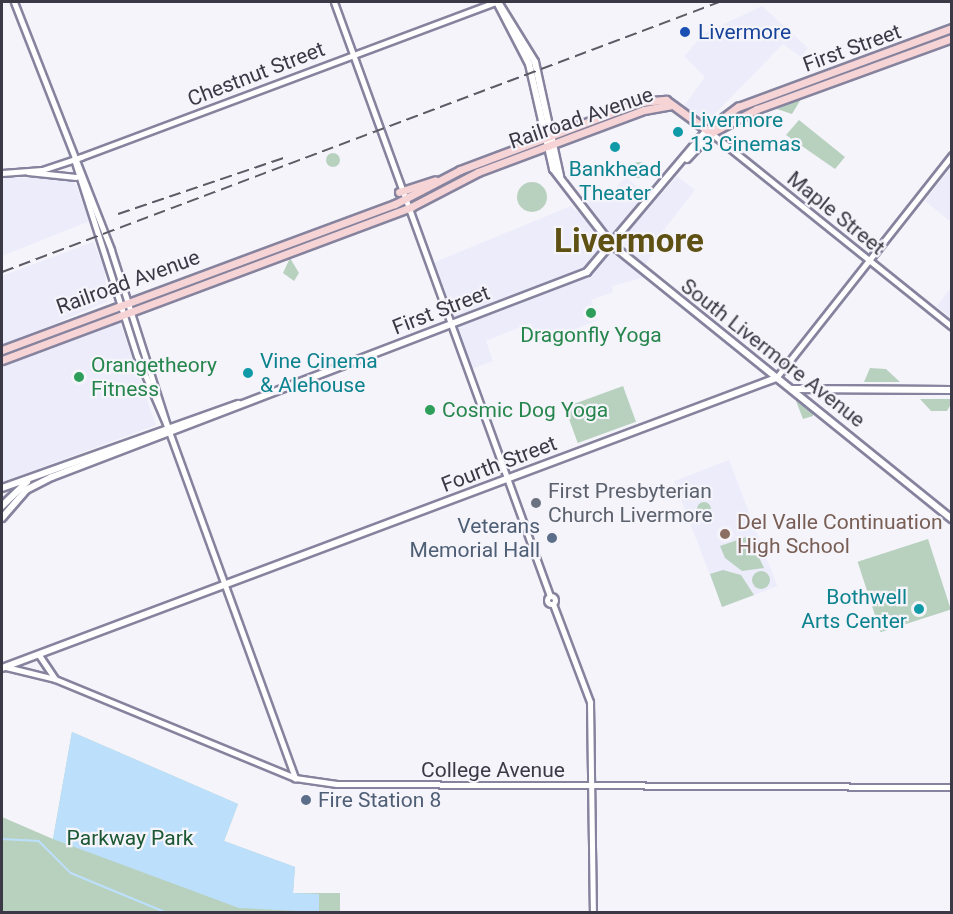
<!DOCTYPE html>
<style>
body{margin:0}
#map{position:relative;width:953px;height:914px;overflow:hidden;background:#f5f4fa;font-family:Roboto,sans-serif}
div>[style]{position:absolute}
.built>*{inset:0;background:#edecfb;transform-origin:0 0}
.green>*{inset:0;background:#b8d1bf;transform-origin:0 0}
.round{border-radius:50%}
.water>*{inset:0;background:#bce0fc}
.stream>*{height:1.5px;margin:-0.75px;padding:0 0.75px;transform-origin:0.75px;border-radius:0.75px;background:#bce0fc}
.roads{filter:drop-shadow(2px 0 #86839e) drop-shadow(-2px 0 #86839e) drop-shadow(0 2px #86839e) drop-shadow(0 -2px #86839e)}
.tertiary>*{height:5px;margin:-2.5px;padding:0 2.5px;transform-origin:2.5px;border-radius:2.5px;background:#fff}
.tertiary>.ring{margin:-2.5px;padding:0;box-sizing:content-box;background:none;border:5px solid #fff;border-radius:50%}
.secondary>*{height:6px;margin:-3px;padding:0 3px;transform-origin:3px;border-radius:3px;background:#fff}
.primary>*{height:7px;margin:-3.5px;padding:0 3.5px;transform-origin:3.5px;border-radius:3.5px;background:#f6d4d6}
.rail>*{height:1.5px;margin-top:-0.75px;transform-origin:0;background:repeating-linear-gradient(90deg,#5c5b65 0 12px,transparent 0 18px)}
.dots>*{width:16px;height:16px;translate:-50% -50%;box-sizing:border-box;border:3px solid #f5f4fa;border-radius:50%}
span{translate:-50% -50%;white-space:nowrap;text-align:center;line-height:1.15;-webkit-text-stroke:4.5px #f5f4fa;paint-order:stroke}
.transit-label{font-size:21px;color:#164399}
.left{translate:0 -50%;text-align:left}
.street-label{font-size:21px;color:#3a3945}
.culture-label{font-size:21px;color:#0d838f}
.right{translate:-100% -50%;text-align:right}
.leisure-label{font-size:21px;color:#27864d}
.worship-label{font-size:21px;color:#5b616d}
.education-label{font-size:21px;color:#785e54}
.service-label{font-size:21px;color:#4e5e75}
.park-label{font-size:21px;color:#1c5734}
.town-label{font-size:33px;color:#5f5113;font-weight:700}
.frame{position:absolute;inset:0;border:3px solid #3a3945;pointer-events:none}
</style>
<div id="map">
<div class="built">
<div style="clip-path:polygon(762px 6px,808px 48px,801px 57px,783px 44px,707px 122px,684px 106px,705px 77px,684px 56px,705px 33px)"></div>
<div style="clip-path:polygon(951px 167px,951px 222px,925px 201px)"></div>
<div style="clip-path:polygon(677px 176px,695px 190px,652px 245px,657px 249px,639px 273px,645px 277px,612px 286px,613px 292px,591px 300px,598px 320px,540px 344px,530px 323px,486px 341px,493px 361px,469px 370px,430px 264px,571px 206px,576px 211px,596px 197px,602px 202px,626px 177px,654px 202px)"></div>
<div style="clip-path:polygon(2px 178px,73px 178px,90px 221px,2px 256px)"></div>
<div style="clip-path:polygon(93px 242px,104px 267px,108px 301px,2px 346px,2px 276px)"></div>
<div style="clip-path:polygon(951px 287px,951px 319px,937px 306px)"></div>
<div style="clip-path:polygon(119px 320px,156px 425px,2px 482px,2px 367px)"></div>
<div style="left:729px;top:460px;width:135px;height:59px;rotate:69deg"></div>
</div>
<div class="green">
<div style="clip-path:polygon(801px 99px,792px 114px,777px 109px)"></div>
<div style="clip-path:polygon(799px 120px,845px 157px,835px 169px,786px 135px)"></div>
<div class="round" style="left:326px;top:153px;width:14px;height:14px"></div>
<div class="round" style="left:631px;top:162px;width:16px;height:16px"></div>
<div class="round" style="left:517px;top:182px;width:30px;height:30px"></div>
<div style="clip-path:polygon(290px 258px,299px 273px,294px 281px,283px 273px)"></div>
<div style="clip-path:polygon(870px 368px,886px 369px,900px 382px,864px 382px)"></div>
<div style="left:623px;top:386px;width:38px;height:62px;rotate:70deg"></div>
<div style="clip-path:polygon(920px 399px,951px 399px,951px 404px,947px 411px,931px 411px)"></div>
<div style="clip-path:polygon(796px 401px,813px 413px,813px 416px,803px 419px)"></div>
<div class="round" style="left:697px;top:502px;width:14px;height:14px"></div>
<div style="clip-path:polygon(749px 536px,764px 568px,742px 571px,725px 558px,720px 546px)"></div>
<div style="left:928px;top:539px;width:74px;height:74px;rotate:72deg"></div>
<div style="clip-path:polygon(723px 570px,741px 575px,754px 595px,722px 607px,710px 574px)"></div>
<div class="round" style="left:752px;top:571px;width:18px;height:18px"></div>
<div style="clip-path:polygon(72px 732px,238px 804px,224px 841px,295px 867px,293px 893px,340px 893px,340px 912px,2px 912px,2px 817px,53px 839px)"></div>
</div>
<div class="water">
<div style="clip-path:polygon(72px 732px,238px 804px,224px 841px,295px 867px,293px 893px,319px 894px,319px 912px,239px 908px,53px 839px)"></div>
</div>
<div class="stream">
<div style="left:2px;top:839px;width:37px;rotate:3deg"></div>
<div style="left:39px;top:841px;width:45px;rotate:45deg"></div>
<div style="left:71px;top:873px;width:102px;rotate:22.5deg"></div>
</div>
<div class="roads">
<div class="tertiary">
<div style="left:14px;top:2px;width:266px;rotate:68.6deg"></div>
<div style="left:111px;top:250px;width:185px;rotate:72.3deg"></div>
<div style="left:167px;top:426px;width:375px;rotate:70deg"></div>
<div style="left:334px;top:2px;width:632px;rotate:70.02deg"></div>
<div style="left:711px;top:133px;width:309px;rotate:38.8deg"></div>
<div style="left:74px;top:159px;width:207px;rotate:72.3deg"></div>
<div style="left:137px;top:356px;width:76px;rotate:66.8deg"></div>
<div style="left:28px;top:172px;width:48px;rotate:5.9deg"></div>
<div style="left:2px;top:173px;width:40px;rotate:-4.3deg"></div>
<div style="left:42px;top:170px;width:41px;rotate:-18.4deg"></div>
<div style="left:81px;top:157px;width:442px;rotate:-20.5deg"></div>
<div style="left:776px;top:378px;width:284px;rotate:-51.7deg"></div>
<div class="ring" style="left:547px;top:596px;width:3px;height:3px"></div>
<div style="left:553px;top:604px;width:105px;rotate:69.3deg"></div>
<div style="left:590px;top:702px;width:210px;rotate:89.2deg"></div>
<div style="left:39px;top:655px;width:29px;rotate:56deg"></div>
<div style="left:6px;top:667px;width:50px;rotate:13.8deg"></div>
<div style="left:55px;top:679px;width:260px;rotate:22.4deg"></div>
<div style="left:295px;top:778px;width:42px;rotate:8.1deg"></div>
<div style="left:337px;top:784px;width:615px;rotate:0.28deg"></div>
</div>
<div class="secondary">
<div style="left:497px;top:2px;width:70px;rotate:62.7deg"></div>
<div style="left:529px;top:64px;width:108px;rotate:77.1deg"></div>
<div style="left:553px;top:169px;width:95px;rotate:52.3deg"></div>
<div style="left:611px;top:244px;width:438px;rotate:38.9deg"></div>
<div style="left:498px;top:2px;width:70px;rotate:58.3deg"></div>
<div style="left:535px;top:62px;width:117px;rotate:77.6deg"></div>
<div style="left:687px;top:159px;width:35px;rotate:-47deg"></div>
<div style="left:792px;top:389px;width:160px;rotate:0.4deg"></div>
<div style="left:2px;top:488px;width:251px;rotate:-19.6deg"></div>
<div style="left:2px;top:506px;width:35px;rotate:-44deg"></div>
<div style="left:2px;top:518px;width:37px;rotate:-49deg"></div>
<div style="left:26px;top:490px;width:29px;rotate:-27deg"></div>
<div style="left:52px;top:477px;width:573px;rotate:-20.97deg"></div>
<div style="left:587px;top:272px;width:186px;rotate:-49.8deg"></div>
<div style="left:2px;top:668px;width:827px;rotate:-20.54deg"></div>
</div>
<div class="primary">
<div style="left:707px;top:130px;width:39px;rotate:-37deg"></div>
<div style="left:738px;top:107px;width:228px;rotate:-20.3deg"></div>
<div style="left:399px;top:192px;width:38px;rotate:-18deg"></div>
<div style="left:2px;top:350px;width:419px;rotate:-20.4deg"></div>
<div style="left:395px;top:204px;width:73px;rotate:-27.6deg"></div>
<div style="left:460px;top:170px;width:193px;rotate:-20.6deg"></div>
<div style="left:641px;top:102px;width:25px;rotate:-5deg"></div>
<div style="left:666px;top:100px;width:56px;rotate:36.3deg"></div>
<div style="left:711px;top:133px;width:52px;rotate:-27.6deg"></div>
<div style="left:757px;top:109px;width:208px;rotate:-20deg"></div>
<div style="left:2px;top:360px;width:437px;rotate:-20.5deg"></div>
<div style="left:411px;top:207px;width:76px;rotate:-27.6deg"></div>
<div style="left:478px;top:172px;width:177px;rotate:-20.5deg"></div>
<div style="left:644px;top:110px;width:27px;rotate:-10deg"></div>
</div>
</div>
<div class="rail">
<div style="left:118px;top:214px;width:177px;rotate:-18.7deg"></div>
<div style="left:2px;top:272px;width:766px;rotate:-20.63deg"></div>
</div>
<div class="dots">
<div style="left:685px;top:32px;background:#1a4fb4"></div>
<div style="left:678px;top:132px;background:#0f9aa8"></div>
<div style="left:615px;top:147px;background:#0f9aa8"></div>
<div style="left:591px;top:313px;background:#2e9e5b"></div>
<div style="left:248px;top:373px;background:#0f9aa8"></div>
<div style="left:79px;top:377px;background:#2e9e5b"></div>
<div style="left:430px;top:410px;background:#2e9e5b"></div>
<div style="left:536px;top:503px;background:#6b7280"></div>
<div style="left:725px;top:534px;background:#8d6e63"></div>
<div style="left:552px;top:538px;background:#5c6f8a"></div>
<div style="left:919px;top:609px;background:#0f9aa8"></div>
<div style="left:306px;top:800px;background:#5c6f8a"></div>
</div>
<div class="transit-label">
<span class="left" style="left:698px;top:32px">Livermore</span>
</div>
<div class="street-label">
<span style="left:852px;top:48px;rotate:-20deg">First Street</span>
<span style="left:256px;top:74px;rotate:-21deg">Chestnut Street</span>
<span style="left:581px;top:118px;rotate:-19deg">Railroad Avenue</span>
<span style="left:836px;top:213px;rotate:39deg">Maple Street</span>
<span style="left:128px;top:282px;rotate:-20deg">Railroad Avenue</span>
<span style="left:441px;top:310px;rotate:-21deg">First Street</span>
<span style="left:773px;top:353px;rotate:38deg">South Livermore Avenue</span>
<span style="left:499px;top:464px;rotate:-21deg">Fourth Street</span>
<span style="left:493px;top:770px">College Avenue</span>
</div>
<div class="culture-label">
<span class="left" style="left:690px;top:132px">Livermore<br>13 Cinemas</span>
<span style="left:615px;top:181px">Bankhead<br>Theater</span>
<span class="left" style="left:260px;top:373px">Vine Cinema<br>&amp; Alehouse</span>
<span class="right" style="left:907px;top:609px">Bothwell<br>Arts Center</span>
</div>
<div class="leisure-label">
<span style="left:591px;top:335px">Dragonfly Yoga</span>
<span class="left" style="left:91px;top:377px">Orangetheory<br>Fitness</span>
<span class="left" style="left:442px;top:410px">Cosmic Dog Yoga</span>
</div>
<div class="worship-label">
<span class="left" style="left:548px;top:503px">First Presbyterian<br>Church Livermore</span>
</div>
<div class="education-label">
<span class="left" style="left:737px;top:534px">Del Valle Continuation<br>High School</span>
</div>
<div class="service-label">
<span class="right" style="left:540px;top:538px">Veterans<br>Memorial Hall</span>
<span class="left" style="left:318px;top:800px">Fire Station 8</span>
</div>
<div class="park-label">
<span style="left:130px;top:838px">Parkway Park</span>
</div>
<div class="town-label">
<span style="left:629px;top:241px">Livermore</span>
</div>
<div class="frame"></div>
</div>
